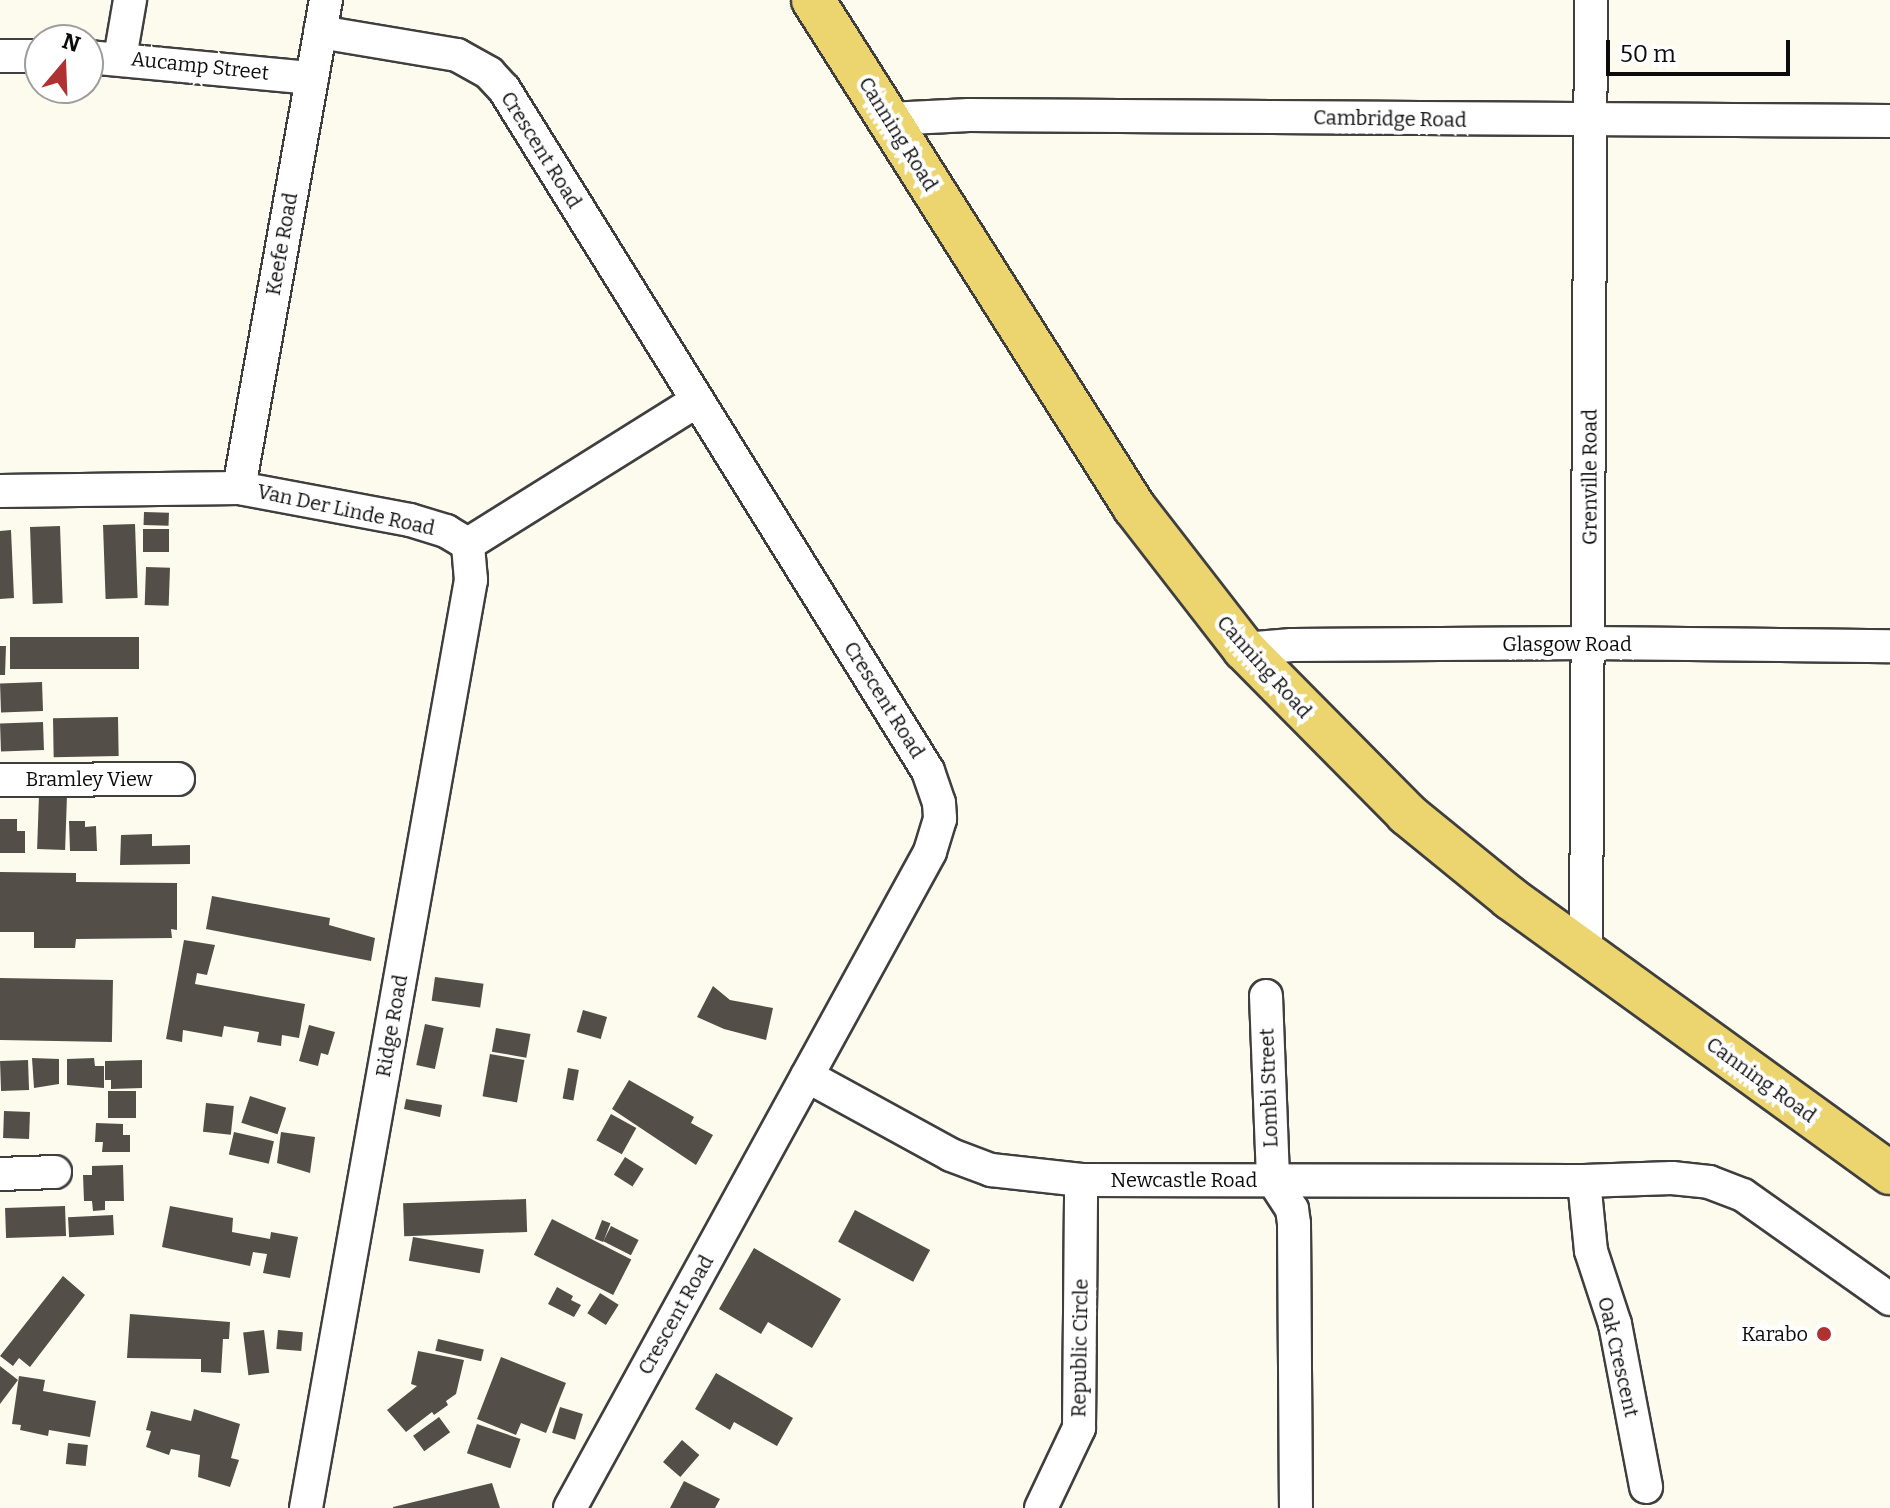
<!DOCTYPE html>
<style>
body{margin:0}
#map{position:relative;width:1890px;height:1508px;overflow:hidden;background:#fdfbed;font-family:Bitter,serif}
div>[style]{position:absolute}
.building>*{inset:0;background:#544e49;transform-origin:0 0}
.roads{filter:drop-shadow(2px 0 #3f3f3f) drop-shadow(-2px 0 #3f3f3f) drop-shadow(0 2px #3f3f3f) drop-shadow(0 -2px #3f3f3f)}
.minor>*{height:32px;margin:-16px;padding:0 16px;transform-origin:16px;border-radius:16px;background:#fff}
.major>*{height:42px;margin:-21px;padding:0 21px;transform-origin:21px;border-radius:21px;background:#ecd46e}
.dots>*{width:22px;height:22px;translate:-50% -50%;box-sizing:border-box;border:4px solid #fff;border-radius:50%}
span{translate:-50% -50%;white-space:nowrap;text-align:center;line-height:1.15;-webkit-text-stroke:8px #fff;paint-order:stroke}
.street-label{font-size:20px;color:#0c0c0c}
.poi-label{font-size:20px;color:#0c0c0c}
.right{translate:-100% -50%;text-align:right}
.north{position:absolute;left:24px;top:24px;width:80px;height:80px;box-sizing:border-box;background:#fff;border:2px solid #9e9e9e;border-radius:50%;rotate:19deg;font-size:22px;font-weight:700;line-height:32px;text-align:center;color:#0c0c0c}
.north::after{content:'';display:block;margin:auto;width:28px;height:36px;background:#af3131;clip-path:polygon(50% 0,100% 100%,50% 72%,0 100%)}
.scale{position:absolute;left:1606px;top:40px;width:184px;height:36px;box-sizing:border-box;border:4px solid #0c0c0c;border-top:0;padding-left:10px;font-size:24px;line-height:28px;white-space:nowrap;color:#0c0c0c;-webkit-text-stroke:6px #fff;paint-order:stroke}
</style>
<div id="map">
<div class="building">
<div style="left:144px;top:512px;width:25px;height:13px;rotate:2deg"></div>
<div style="left:135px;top:524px;width:74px;height:32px;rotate:88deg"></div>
<div style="left:60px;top:526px;width:77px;height:30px;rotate:88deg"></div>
<div style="left:143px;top:529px;width:26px;height:23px"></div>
<div style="clip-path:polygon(11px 530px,14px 598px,0 599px,0 531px)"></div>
<div style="left:146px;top:567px;width:24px;height:38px;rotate:2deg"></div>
<div style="left:139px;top:637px;width:32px;height:129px;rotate:90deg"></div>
<div style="clip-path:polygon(0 646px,6px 646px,5px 675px,0 675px)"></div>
<div style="left:42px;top:682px;width:29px;height:42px;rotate:88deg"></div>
<div style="left:118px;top:717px;width:39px;height:65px;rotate:89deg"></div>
<div style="left:43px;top:722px;width:28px;height:43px;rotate:88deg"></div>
<div style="left:39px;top:795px;width:28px;height:54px;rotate:2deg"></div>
<div style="clip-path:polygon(0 819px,17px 819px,17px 831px,25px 831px,25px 853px,0 853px)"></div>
<div style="clip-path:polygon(69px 821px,85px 821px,85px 827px,96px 826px,97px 851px,70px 851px)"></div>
<div style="clip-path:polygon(152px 834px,152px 846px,190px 845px,190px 864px,120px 865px,121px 835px)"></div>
<div style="clip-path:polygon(0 872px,76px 873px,76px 882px,177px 883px,177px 930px,171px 929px,172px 938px,76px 939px,75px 948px,34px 948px,34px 932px,0 932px)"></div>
<div style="clip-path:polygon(212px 896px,330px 918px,329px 925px,375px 938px,371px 961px,206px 929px)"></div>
<div style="clip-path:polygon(184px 940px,215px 945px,207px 975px,197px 973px,195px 984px,305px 1004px,299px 1038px,282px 1035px,281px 1046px,257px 1042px,259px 1032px,224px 1026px,222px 1037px,183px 1030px,182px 1042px,166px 1039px)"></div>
<div style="left:435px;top:977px;width:49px;height:24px;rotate:8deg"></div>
<div style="left:0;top:978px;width:113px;height:62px;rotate:1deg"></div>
<div style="clip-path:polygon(713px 986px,730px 1000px,773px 1008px,766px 1040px,724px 1029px,697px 1017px)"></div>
<div style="left:583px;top:1010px;width:25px;height:23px;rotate:16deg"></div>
<div style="left:425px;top:1024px;width:19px;height:42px;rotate:12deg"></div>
<div style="clip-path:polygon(309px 1025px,335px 1032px,328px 1055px,321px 1053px,318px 1066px,299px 1061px)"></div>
<div style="left:496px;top:1028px;width:35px;height:24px;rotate:10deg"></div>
<div style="left:490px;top:1054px;width:35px;height:43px;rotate:10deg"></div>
<div style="clip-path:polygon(32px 1058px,59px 1059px,59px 1084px,34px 1088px)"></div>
<div style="clip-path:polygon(94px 1058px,95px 1066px,104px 1066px,104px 1088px,67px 1085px,67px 1059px)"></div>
<div style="left:28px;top:1060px;width:30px;height:28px;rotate:88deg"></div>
<div style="clip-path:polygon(142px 1060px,142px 1088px,111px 1089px,111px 1080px,105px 1080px,105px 1061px)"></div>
<div style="left:568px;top:1068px;width:11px;height:31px;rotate:10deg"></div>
<div style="clip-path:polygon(629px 1080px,694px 1117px,691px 1123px,713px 1135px,696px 1165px,612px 1109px)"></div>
<div style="left:108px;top:1091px;width:28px;height:27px"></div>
<div style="left:250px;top:1096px;width:38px;height:28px;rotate:18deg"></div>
<div style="clip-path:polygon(406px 1099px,442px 1105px,440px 1117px,404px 1109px)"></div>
<div style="left:206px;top:1103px;width:28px;height:29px;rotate:6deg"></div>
<div style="left:4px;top:1111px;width:26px;height:27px;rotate:2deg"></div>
<div style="left:611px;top:1114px;width:29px;height:30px;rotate:29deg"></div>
<div style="clip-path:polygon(96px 1123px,123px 1124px,123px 1135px,130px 1135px,130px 1152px,102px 1152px,103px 1142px,95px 1142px)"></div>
<div style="left:234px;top:1132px;width:41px;height:23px;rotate:13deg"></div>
<div style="clip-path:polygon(281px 1132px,315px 1137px,310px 1173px,277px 1163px)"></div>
<div style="left:625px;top:1157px;width:22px;height:21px;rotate:32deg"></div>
<div style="clip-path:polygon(123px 1165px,124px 1201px,105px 1201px,105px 1210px,93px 1211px,92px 1201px,84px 1201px,83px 1175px,92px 1175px,92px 1166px)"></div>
<div style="left:526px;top:1199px;width:33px;height:123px;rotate:88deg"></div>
<div style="left:65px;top:1206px;width:30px;height:60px;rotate:88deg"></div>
<div style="clip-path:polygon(170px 1206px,233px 1218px,232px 1232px,270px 1239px,271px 1232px,298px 1237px,290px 1278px,263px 1273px,267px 1254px,253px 1252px,250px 1266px,162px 1247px)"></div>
<div style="left:855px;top:1210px;width:85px;height:36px;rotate:28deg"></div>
<div style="left:113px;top:1215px;width:20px;height:45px;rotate:87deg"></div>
<div style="left:552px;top:1219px;width:89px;height:40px;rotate:27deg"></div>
<div style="left:602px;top:1220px;width:9px;height:20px;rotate:21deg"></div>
<div style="left:611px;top:1226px;width:31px;height:17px;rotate:27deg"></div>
<div style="left:413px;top:1237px;width:72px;height:24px;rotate:10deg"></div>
<div style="clip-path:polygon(754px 1248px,841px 1299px,812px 1348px,768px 1322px,761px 1334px,719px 1309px)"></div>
<div style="clip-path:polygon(63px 1276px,85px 1295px,30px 1367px,19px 1358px,13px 1366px,0 1356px)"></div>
<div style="clip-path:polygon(557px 1287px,573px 1296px,571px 1300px,581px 1305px,574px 1317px,548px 1304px)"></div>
<div style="left:600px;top:1293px;width:22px;height:24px;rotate:32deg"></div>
<div style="clip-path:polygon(130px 1314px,230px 1322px,229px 1339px,223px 1339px,221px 1373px,201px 1372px,201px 1359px,127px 1358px)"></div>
<div style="left:264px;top:1330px;width:43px;height:21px;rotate:83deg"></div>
<div style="left:278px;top:1330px;width:25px;height:19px;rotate:5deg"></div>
<div style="left:438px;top:1339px;width:47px;height:12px;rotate:13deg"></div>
<div style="clip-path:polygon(418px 1351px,464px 1360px,456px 1394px,446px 1401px,448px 1405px,434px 1415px,432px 1412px,406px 1432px,387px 1410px,417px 1386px,411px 1384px)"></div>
<div style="clip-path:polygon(501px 1357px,566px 1383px,546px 1433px,521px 1423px,516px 1435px,477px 1419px)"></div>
<div style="clip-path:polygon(0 1366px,18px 1380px,0 1404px)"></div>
<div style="clip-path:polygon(716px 1373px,793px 1418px,777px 1446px,734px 1422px,730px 1430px,695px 1409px)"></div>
<div style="clip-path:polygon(19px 1376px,45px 1380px,43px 1391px,96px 1401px,90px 1437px,49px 1430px,48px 1436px,20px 1430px,21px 1425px,12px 1424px)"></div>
<div style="left:560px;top:1407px;width:24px;height:27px;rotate:17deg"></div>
<div style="clip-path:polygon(194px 1409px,240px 1424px,231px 1458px,239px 1460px,230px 1487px,198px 1477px,200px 1455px,171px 1449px,169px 1455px,146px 1447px,151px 1431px,146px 1430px,151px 1411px,191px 1421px)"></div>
<div style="left:439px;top:1417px;width:19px;height:32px;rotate:54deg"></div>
<div style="left:477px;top:1424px;width:46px;height:31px;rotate:19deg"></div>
<div style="left:682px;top:1440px;width:23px;height:29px;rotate:41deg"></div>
<div style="left:68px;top:1443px;width:20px;height:21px;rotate:6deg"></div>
<div style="clip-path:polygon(684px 1481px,720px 1499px,715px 1508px,670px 1508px)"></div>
<div style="clip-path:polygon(492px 1483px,500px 1508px,393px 1508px,393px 1507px)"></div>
</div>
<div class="roads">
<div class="minor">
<div style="left:320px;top:32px;width:139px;rotate:9.5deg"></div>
<div style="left:457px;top:55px;width:37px;rotate:29deg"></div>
<div style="left:489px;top:73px;width:22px;rotate:47deg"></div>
<div style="left:504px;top:89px;width:803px;rotate:58.13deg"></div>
<div style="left:928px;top:771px;width:34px;rotate:71deg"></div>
<div style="left:939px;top:803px;width:16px;rotate:86deg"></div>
<div style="left:940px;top:819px;width:34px;rotate:107deg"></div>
<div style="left:930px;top:852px;width:748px;rotate:118.76deg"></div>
<div style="left:0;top:56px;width:40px"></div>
<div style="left:88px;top:57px;width:225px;rotate:5.4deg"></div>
<div style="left:120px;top:58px;width:59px;rotate:-80.2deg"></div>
<div style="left:889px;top:119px;width:80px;rotate:-2.9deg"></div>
<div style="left:969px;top:115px;width:921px;rotate:0.37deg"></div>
<div style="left:239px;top:488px;width:496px;rotate:-79.9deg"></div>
<div style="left:0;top:491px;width:239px;rotate:-0.7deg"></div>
<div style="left:239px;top:488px;width:174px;rotate:10.6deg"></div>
<div style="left:410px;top:520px;width:38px;rotate:17deg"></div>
<div style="left:446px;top:531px;width:26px;rotate:31deg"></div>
<div style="left:468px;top:544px;width:270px;rotate:-32deg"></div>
<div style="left:1244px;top:649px;width:48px;rotate:-4.8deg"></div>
<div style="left:1292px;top:645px;width:297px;rotate:-0.4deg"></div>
<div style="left:1589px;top:643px;width:301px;rotate:0.6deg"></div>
<div style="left:0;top:780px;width:178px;rotate:-0.3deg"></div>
<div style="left:1586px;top:954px;width:954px;rotate:-89.7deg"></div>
<div style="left:1266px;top:996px;width:184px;rotate:87.8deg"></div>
<div style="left:1273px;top:1180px;width:35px;rotate:57deg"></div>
<div style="left:1292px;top:1209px;width:15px;rotate:82deg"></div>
<div style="left:1294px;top:1224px;width:284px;rotate:89.6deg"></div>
<div style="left:807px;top:1076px;width:164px;rotate:28.7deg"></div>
<div style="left:951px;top:1155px;width:43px;rotate:20.6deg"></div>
<div style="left:991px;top:1170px;width:91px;rotate:6.3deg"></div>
<div style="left:1081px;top:1180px;width:503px;rotate:0.11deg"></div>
<div style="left:1584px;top:1181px;width:88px;rotate:-2deg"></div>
<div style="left:1672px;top:1178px;width:37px;rotate:6deg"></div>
<div style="left:1709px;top:1182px;width:36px;rotate:21deg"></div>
<div style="left:1743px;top:1195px;width:180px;rotate:35.3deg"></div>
<div style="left:0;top:1174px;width:55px;rotate:-2.1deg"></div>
<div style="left:1584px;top:1181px;width:70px;rotate:84.3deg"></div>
<div style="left:1591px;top:1251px;width:77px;rotate:71.8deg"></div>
<div style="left:1615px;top:1324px;width:166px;rotate:79.2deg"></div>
<div style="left:306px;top:1508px;width:943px;rotate:-79.92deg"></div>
<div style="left:471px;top:580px;width:36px;rotate:-95deg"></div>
<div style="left:1041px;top:1508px;width:89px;rotate:-64.6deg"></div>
<div style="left:1079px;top:1428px;width:248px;rotate:-89.5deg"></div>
</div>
<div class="major">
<div style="left:813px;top:0;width:600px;rotate:57.66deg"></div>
<div style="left:1134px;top:507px;width:180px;rotate:52.2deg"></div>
<div style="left:1244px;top:649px;width:232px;rotate:45.3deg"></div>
<div style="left:1407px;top:814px;width:133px;rotate:39.2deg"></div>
<div style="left:1510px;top:898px;width:469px;rotate:35.9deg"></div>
</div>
</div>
<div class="dots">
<div style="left:1824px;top:1334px;background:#af3131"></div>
</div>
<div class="street-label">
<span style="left:200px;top:66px;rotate:6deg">Aucamp Street</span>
<span style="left:1390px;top:119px;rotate:1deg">Cambridge Road</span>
<span style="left:898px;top:134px;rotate:58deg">Canning Road</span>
<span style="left:541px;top:150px;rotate:58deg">Crescent Road</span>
<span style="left:282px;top:244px;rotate:-80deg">Keefe Road</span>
<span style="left:1590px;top:477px;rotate:-90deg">Grenville Road</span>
<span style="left:346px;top:510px;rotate:12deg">Van Der Linde Road</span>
<span style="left:1567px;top:644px">Glasgow Road</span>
<span style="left:1264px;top:667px;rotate:48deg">Canning Road</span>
<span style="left:884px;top:700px;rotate:58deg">Crescent Road</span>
<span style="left:89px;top:779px">Bramley View</span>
<span style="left:392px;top:1026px;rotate:-80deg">Ridge Road</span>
<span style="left:1761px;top:1080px;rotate:36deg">Canning Road</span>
<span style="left:1269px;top:1088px;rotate:-92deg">Lombi Street</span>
<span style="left:1184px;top:1180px">Newcastle Road</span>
<span style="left:676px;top:1315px;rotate:-61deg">Crescent Road</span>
<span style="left:1080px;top:1348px;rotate:-89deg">Republic Circle</span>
<span style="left:1618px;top:1357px;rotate:77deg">Oak Crescent</span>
</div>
<div class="poi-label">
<span class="right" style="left:1808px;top:1334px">Karabo</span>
</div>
<div class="north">N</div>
<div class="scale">50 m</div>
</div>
